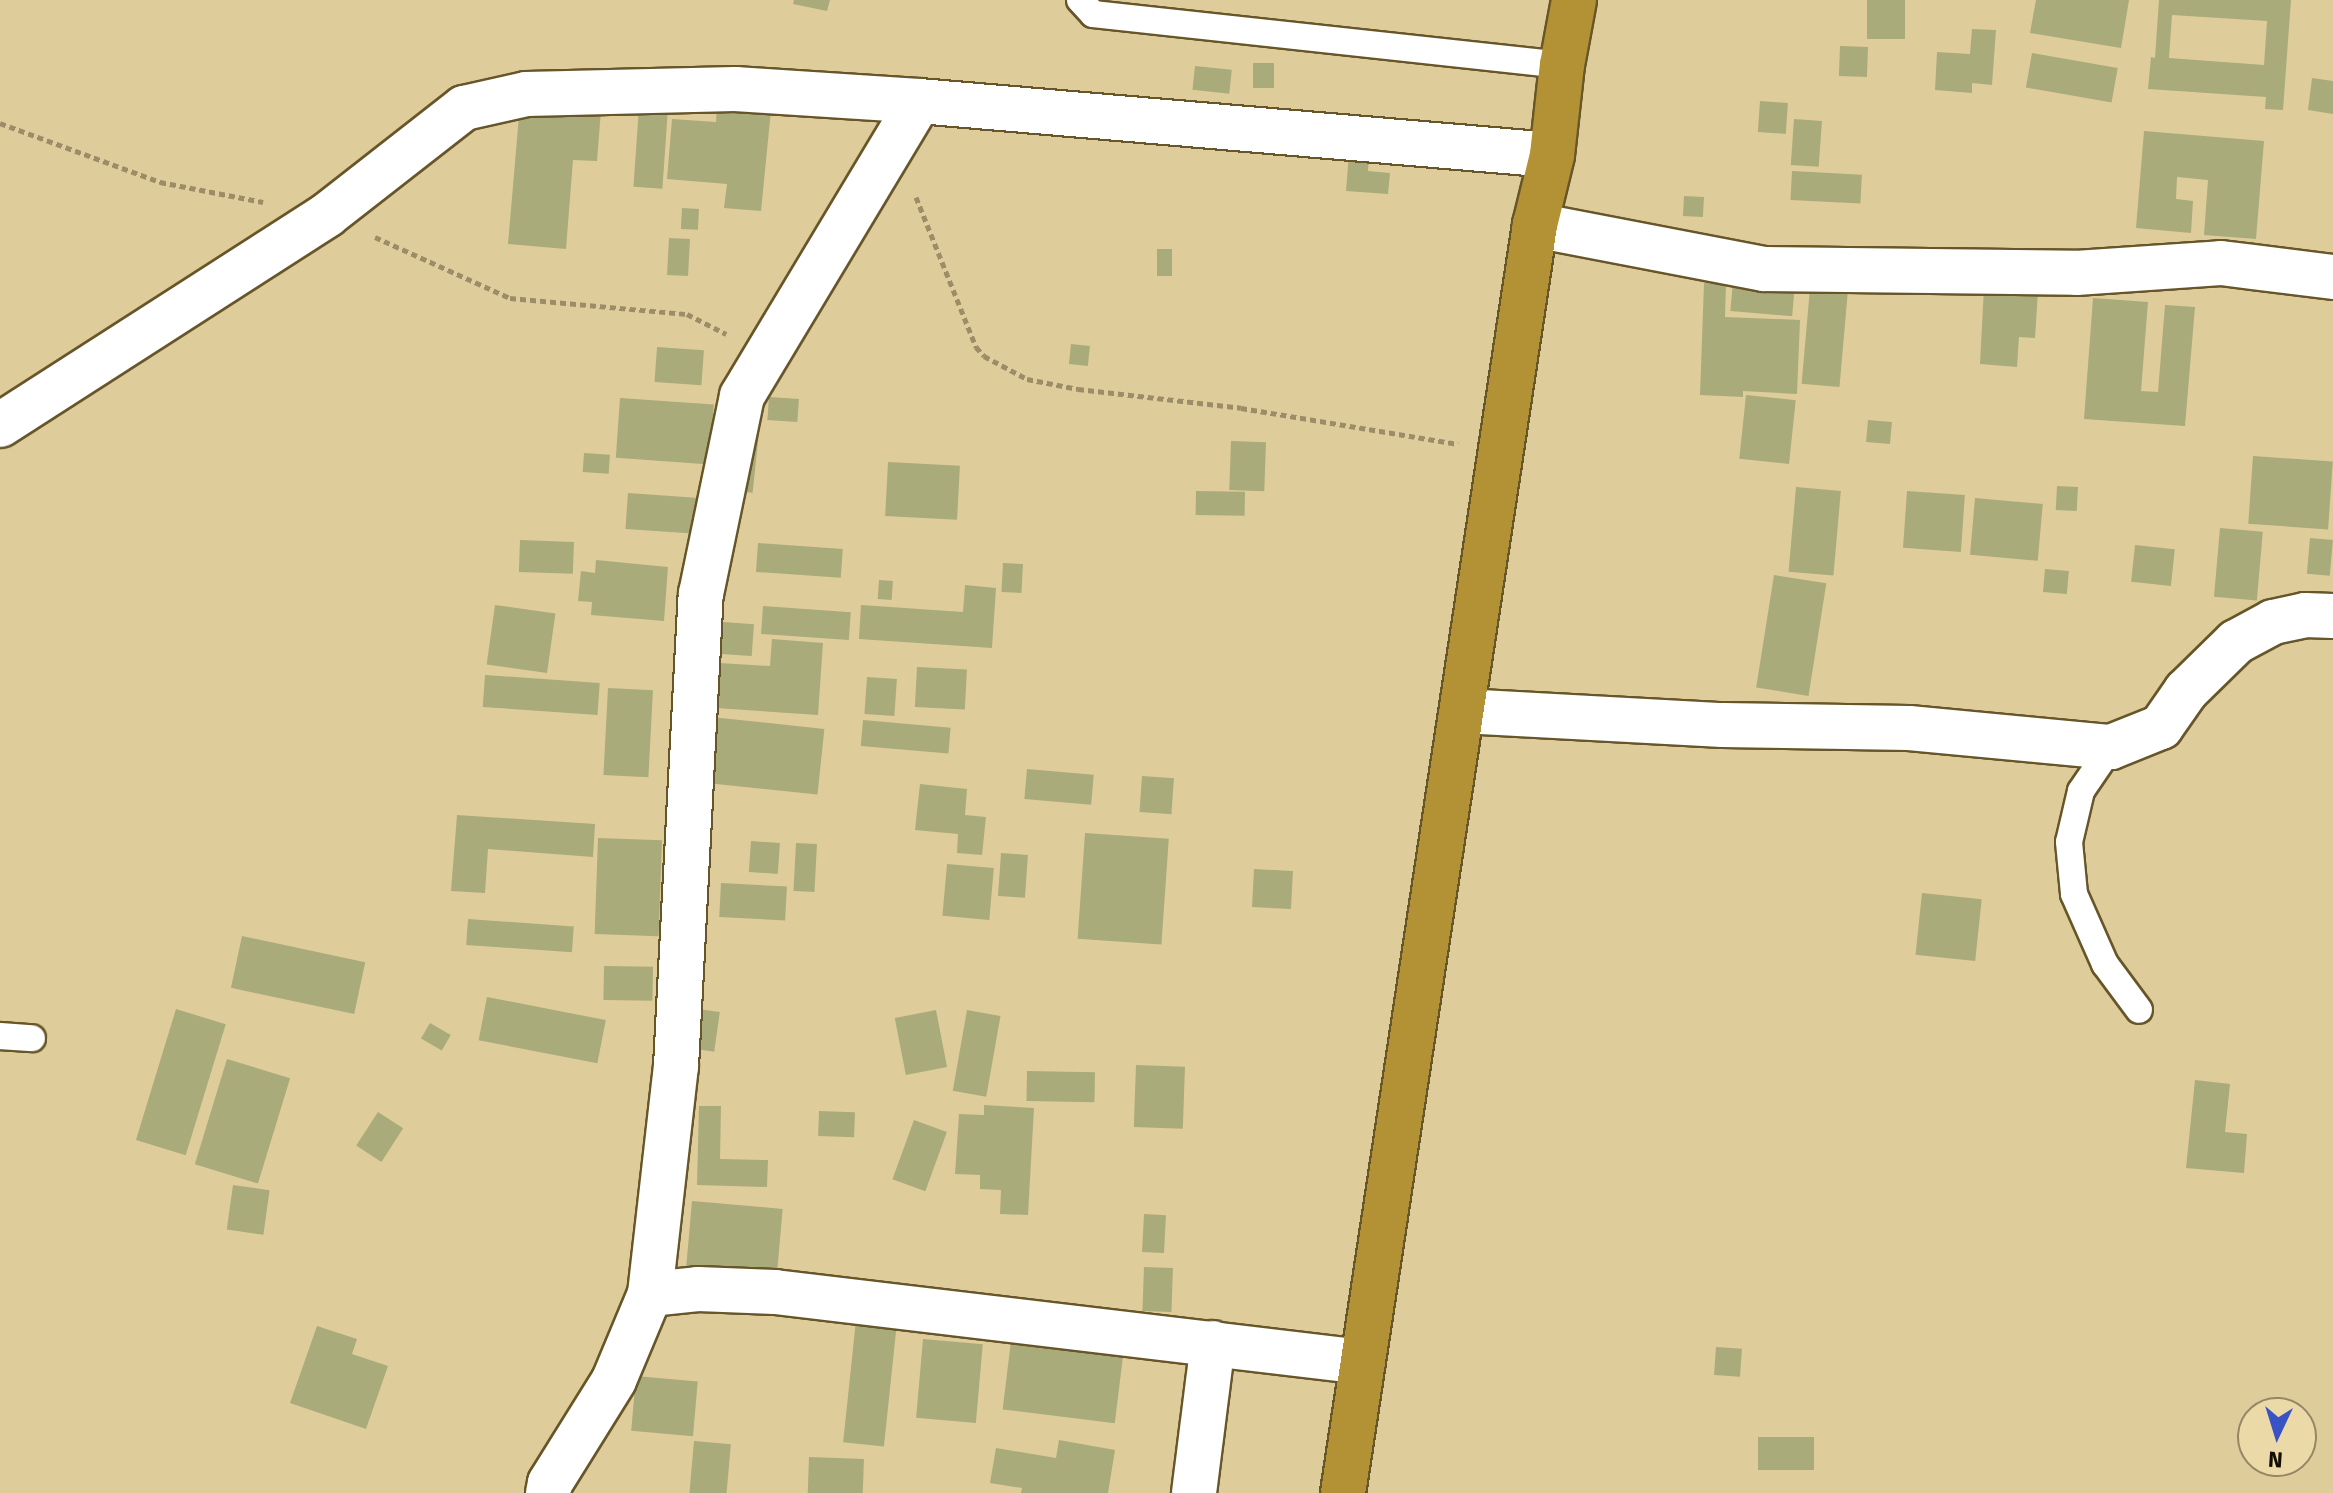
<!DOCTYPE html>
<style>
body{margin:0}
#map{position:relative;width:2333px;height:1493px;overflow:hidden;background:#dfcc9b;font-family:"Fira Sans",sans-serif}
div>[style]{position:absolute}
.building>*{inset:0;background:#aaab7a;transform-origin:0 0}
.path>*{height:5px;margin-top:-2.5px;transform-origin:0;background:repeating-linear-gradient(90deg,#9c8d68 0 6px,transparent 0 10px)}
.roads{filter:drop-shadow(2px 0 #675629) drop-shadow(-2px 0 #675629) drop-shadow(0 2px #675629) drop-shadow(0 -2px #675629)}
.lane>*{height:26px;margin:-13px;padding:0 13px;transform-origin:13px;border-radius:13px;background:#fff}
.street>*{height:44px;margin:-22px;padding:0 22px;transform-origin:22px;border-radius:22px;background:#fff}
.highway>*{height:44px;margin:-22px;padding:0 22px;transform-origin:22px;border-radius:22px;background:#b39235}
span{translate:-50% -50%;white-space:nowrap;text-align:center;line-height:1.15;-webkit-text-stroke:6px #ecd9a8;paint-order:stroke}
.north{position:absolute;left:2237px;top:1397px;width:80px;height:80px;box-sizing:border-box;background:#ecd9a8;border:2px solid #958765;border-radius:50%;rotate:184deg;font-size:22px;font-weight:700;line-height:32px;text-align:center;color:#130d00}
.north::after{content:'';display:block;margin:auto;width:28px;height:36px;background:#3952c4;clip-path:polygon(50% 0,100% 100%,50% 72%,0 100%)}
</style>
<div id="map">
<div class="building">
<div style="clip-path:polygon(794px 0,830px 0,827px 11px,793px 4px)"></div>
<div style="left:1867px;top:0;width:38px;height:39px"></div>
<div style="clip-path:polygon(2036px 0,2129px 0,2121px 48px,2030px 33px)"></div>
<div style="clip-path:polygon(evenodd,2159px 0,2291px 0,2283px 110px,2265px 109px,2266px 97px,2148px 89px,2151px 57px,2155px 58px,2159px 0,2172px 15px,2267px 21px,2264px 65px,2169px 58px,2172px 15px)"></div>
<div style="clip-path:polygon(1972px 29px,1996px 30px,1992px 85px,1972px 83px,1972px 93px,1935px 90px,1937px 52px,1970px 54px)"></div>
<div style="left:1840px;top:46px;width:28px;height:30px;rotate:2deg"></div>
<div style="left:2032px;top:53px;width:87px;height:35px;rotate:10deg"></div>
<div style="left:1253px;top:63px;width:21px;height:25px"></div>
<div style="left:1195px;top:66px;width:37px;height:24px;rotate:6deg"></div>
<div style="clip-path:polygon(2312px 78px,2333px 81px,2333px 114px,2308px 110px)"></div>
<div style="left:640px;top:93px;width:29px;height:94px;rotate:4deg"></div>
<div style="left:1760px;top:101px;width:28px;height:31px;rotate:4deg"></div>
<div style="clip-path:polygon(520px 104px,601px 110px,597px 161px,573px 160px,566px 249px,508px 244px)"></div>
<div style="clip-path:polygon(717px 105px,771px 110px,761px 211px,724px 208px,727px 184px,667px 179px,672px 119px,716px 122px)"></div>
<div style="left:1794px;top:119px;width:28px;height:46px;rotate:4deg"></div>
<div style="clip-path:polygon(2144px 131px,2264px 141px,2256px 239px,2204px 235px,2208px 180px,2177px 177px,2176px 199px,2193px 201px,2191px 233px,2136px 228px)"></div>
<div style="clip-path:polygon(1349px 153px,1369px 155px,1368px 171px,1390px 173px,1388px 194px,1346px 191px)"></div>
<div style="left:1792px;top:171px;width:70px;height:29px;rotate:3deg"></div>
<div style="left:1684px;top:196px;width:20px;height:20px;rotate:3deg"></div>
<div style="left:682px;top:208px;width:17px;height:21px;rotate:3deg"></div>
<div style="left:669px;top:238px;width:21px;height:37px;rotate:3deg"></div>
<div style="left:1157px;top:249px;width:15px;height:27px"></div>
<div style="left:1733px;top:281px;width:62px;height:30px;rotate:5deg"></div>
<div style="clip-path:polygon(1704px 283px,1726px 284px,1725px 317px,1800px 320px,1797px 394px,1743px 391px,1743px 397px,1700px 395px)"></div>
<div style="clip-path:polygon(1984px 287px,2038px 291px,2035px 338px,2019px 337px,2017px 367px,1980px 364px)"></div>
<div style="left:1810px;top:288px;width:38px;height:96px;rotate:5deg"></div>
<div style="clip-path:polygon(2093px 298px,2148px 302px,2141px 391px,2158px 392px,2165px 305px,2195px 307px,2185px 426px,2084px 419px)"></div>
<div style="left:1071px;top:344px;width:19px;height:20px;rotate:6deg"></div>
<div style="left:657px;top:347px;width:47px;height:35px;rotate:4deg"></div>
<div style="left:1746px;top:395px;width:50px;height:64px;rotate:6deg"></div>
<div style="left:769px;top:397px;width:30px;height:23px;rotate:4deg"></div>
<div style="left:620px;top:398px;width:94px;height:60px;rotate:4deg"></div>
<div style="left:1868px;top:420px;width:24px;height:22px;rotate:5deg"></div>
<div style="left:740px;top:431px;width:19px;height:60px;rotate:6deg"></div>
<div style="left:1231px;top:441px;width:35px;height:49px;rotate:2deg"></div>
<div style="left:584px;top:453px;width:26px;height:19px;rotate:4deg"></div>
<div style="left:2253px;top:456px;width:80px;height:68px;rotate:4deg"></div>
<div style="left:888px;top:462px;width:72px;height:54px;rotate:3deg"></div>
<div style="left:2057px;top:486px;width:21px;height:24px;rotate:3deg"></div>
<div style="left:1796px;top:487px;width:45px;height:85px;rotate:5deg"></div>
<div style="left:1196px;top:491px;width:49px;height:24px;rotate:1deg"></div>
<div style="left:1907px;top:491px;width:58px;height:57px;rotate:4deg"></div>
<div style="left:628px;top:493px;width:71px;height:36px;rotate:4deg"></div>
<div style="left:1975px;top:498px;width:68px;height:57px;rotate:5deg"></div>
<div style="left:2220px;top:528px;width:43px;height:69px;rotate:5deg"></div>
<div style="left:2310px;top:538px;width:23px;height:36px;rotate:5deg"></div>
<div style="left:520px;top:540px;width:54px;height:32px;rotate:2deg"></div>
<div style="left:758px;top:543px;width:85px;height:29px;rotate:4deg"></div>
<div style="left:2135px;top:545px;width:40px;height:37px;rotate:6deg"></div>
<div style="clip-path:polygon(596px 560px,668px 567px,664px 621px,591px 615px,592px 602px,578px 601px,581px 571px,595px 573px)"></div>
<div style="left:1003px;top:563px;width:20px;height:29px;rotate:3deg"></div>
<div style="left:2045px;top:569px;width:24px;height:23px;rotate:5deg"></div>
<div style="left:1774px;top:575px;width:53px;height:114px;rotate:9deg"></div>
<div style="left:879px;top:580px;width:14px;height:19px;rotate:4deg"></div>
<div style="clip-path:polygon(965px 585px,996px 588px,992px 648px,859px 639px,861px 605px,963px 612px)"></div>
<div style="left:495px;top:605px;width:61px;height:60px;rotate:8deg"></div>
<div style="left:763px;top:606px;width:88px;height:28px;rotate:4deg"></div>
<div style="left:723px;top:622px;width:31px;height:32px;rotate:4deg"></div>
<div style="clip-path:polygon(772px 639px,823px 643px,818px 715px,716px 708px,719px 663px,770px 666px)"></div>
<div style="left:917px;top:667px;width:50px;height:40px;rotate:3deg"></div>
<div style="left:485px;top:675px;width:115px;height:32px;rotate:4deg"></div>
<div style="left:867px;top:677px;width:30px;height:37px;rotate:4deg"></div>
<div style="left:608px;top:688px;width:45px;height:87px;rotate:3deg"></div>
<div style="left:711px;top:717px;width:114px;height:66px;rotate:6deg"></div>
<div style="left:863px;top:720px;width:88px;height:26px;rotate:5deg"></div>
<div style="left:1027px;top:769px;width:67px;height:30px;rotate:5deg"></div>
<div style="left:1142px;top:776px;width:32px;height:36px;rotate:4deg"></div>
<div style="clip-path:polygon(920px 784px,967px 789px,965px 815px,986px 817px,982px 855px,957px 853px,958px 834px,915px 830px)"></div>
<div style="clip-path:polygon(457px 815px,595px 824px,593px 857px,488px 849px,485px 893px,451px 891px)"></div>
<div style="left:1085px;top:833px;width:84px;height:106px;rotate:4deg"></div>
<div style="left:598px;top:838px;width:64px;height:96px;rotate:2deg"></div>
<div style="left:751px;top:841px;width:29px;height:31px;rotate:4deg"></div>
<div style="left:796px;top:843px;width:21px;height:48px;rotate:3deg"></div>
<div style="left:1001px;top:853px;width:27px;height:43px;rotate:4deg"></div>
<div style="left:947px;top:864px;width:47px;height:52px;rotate:5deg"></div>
<div style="left:1254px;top:869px;width:39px;height:38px;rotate:3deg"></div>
<div style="left:721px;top:883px;width:66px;height:34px;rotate:3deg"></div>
<div style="left:1922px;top:893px;width:60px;height:62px;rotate:6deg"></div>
<div style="left:468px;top:919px;width:106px;height:26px;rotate:4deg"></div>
<div style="left:242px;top:936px;width:126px;height:53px;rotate:12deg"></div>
<div style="left:604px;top:966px;width:49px;height:34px;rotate:1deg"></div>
<div style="left:487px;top:997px;width:121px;height:44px;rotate:11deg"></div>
<div style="left:176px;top:1009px;width:52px;height:137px;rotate:17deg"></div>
<div style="left:698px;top:1009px;width:22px;height:40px;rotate:8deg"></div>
<div style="left:936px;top:1010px;width:58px;height:42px;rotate:79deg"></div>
<div style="left:967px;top:1010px;width:34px;height:82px;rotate:10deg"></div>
<div style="left:430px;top:1023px;width:24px;height:18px;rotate:30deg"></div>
<div style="left:227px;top:1059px;width:66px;height:110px;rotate:17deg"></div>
<div style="left:1136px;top:1065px;width:49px;height:62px;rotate:2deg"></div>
<div style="left:1027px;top:1071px;width:68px;height:30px;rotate:1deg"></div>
<div style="clip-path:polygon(2195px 1080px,2230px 1084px,2225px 1132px,2247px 1134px,2244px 1173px,2186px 1168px)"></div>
<div style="clip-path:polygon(984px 1105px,1034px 1108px,1028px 1215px,1000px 1214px,1001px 1190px,980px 1189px,980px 1175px,955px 1174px,959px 1114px,984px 1115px)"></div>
<div style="clip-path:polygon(699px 1106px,721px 1106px,720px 1159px,768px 1160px,767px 1187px,697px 1185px)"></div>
<div style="left:819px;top:1111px;width:36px;height:25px;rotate:2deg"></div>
<div style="left:378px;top:1112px;width:30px;height:40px;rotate:33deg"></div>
<div style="left:914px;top:1120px;width:35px;height:63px;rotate:20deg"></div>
<div style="left:233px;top:1185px;width:37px;height:45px;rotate:8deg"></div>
<div style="left:692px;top:1201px;width:91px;height:68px;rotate:5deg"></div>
<div style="left:1144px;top:1214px;width:22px;height:38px;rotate:3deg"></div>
<div style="left:1144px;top:1267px;width:29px;height:44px;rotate:2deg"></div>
<div style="left:856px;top:1320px;width:41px;height:123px;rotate:6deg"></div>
<div style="clip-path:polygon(317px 1326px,357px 1339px,352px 1354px,388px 1366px,366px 1429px,290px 1403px)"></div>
<div style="left:1012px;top:1333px;width:113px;height:77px;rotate:7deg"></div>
<div style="left:923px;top:1339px;width:60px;height:79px;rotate:5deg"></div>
<div style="left:1716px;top:1347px;width:26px;height:28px;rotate:4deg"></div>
<div style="left:636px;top:1376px;width:62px;height:55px;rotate:5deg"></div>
<div style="left:1758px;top:1437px;width:56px;height:33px"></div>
<div style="clip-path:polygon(1059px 1440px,1115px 1450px,1108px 1493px,1021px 1493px,1022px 1488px,990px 1483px,996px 1448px,1056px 1458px)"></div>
<div style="left:694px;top:1441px;width:37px;height:52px;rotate:5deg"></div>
<div style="left:809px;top:1457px;width:55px;height:36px;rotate:2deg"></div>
</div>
<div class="path">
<div style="left:0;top:123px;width:171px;rotate:20.2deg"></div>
<div style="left:160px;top:182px;width:105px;rotate:11deg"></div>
<div style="left:916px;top:197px;width:162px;rotate:68.2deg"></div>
<div style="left:976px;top:347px;width:12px;rotate:48deg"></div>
<div style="left:984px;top:356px;width:49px;rotate:28.1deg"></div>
<div style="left:1027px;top:379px;width:52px;rotate:11.1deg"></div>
<div style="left:1078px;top:389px;width:164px;rotate:6.6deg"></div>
<div style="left:1241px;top:408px;width:220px;rotate:9.4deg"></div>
<div style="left:375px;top:237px;width:148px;rotate:24.3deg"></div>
<div style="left:510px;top:298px;width:178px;rotate:5.2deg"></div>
<div style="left:687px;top:314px;width:44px;rotate:27.1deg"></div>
</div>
<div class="roads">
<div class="lane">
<div style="left:1080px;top:0;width:19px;rotate:47deg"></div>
<div style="left:1093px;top:14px;width:472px;rotate:6.2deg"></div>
<div style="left:2111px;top:747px;width:53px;rotate:124.3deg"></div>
<div style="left:2081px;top:791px;width:52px;rotate:103.2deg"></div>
<div style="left:2069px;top:842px;width:52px;rotate:84.5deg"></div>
<div style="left:2074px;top:894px;width:77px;rotate:66.1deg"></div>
<div style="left:2105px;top:964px;width:57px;rotate:53.5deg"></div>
<div style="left:0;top:1036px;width:32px;rotate:4deg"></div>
</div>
<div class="street">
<div style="left:1535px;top:225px;width:233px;rotate:10.9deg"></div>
<div style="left:1764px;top:269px;width:312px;rotate:0.7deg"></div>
<div style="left:2076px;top:273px;width:145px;rotate:-3.9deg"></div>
<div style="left:2221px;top:263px;width:113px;rotate:7.1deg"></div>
<div style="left:0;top:425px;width:389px;rotate:-32.7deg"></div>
<div style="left:327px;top:215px;width:174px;rotate:-38deg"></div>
<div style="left:464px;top:108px;width:64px;rotate:-12.7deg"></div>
<div style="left:526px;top:94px;width:209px;rotate:-1.4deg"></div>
<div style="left:735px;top:89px;width:184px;rotate:3.7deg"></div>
<div style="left:919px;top:101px;width:635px;rotate:4.88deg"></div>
<div style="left:1462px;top:711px;width:261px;rotate:3.1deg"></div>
<div style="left:1723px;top:725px;width:186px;rotate:0.9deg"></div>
<div style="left:1909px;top:728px;width:203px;rotate:5.4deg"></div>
<div style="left:2111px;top:747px;width:54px;rotate:-21.8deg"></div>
<div style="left:2161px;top:727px;width:44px;rotate:-55.2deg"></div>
<div style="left:2186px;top:691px;width:70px;rotate:-44.4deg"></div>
<div style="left:2236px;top:642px;width:42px;rotate:-28.4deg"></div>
<div style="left:2273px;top:622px;width:33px;rotate:-12deg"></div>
<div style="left:2305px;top:615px;width:28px;rotate:2deg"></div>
<div style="left:650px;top:1294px;width:229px;rotate:-83.5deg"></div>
<div style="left:676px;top:1066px;width:473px;rotate:-87deg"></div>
<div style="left:701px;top:594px;width:202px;rotate:-78.3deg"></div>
<div style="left:742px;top:396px;width:344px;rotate:-59deg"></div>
<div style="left:548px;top:1493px;width:10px;rotate:-79deg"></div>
<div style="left:550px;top:1483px;width:121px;rotate:-58.1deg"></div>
<div style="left:614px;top:1380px;width:93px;rotate:-67.3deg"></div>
<div style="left:650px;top:1294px;width:48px;rotate:-5.9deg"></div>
<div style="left:698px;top:1289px;width:77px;rotate:2.2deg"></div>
<div style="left:775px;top:1292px;width:592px;rotate:6.79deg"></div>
<div style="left:1194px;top:1493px;width:151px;rotate:-82.8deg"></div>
</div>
<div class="highway">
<div style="left:1343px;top:1493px;width:1282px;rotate:-81.39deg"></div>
<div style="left:1535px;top:225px;width:72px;rotate:-76.3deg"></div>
<div style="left:1552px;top:155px;width:91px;rotate:-83.7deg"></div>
<div style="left:1562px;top:65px;width:66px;rotate:-79.5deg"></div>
</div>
</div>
<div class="north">N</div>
</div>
